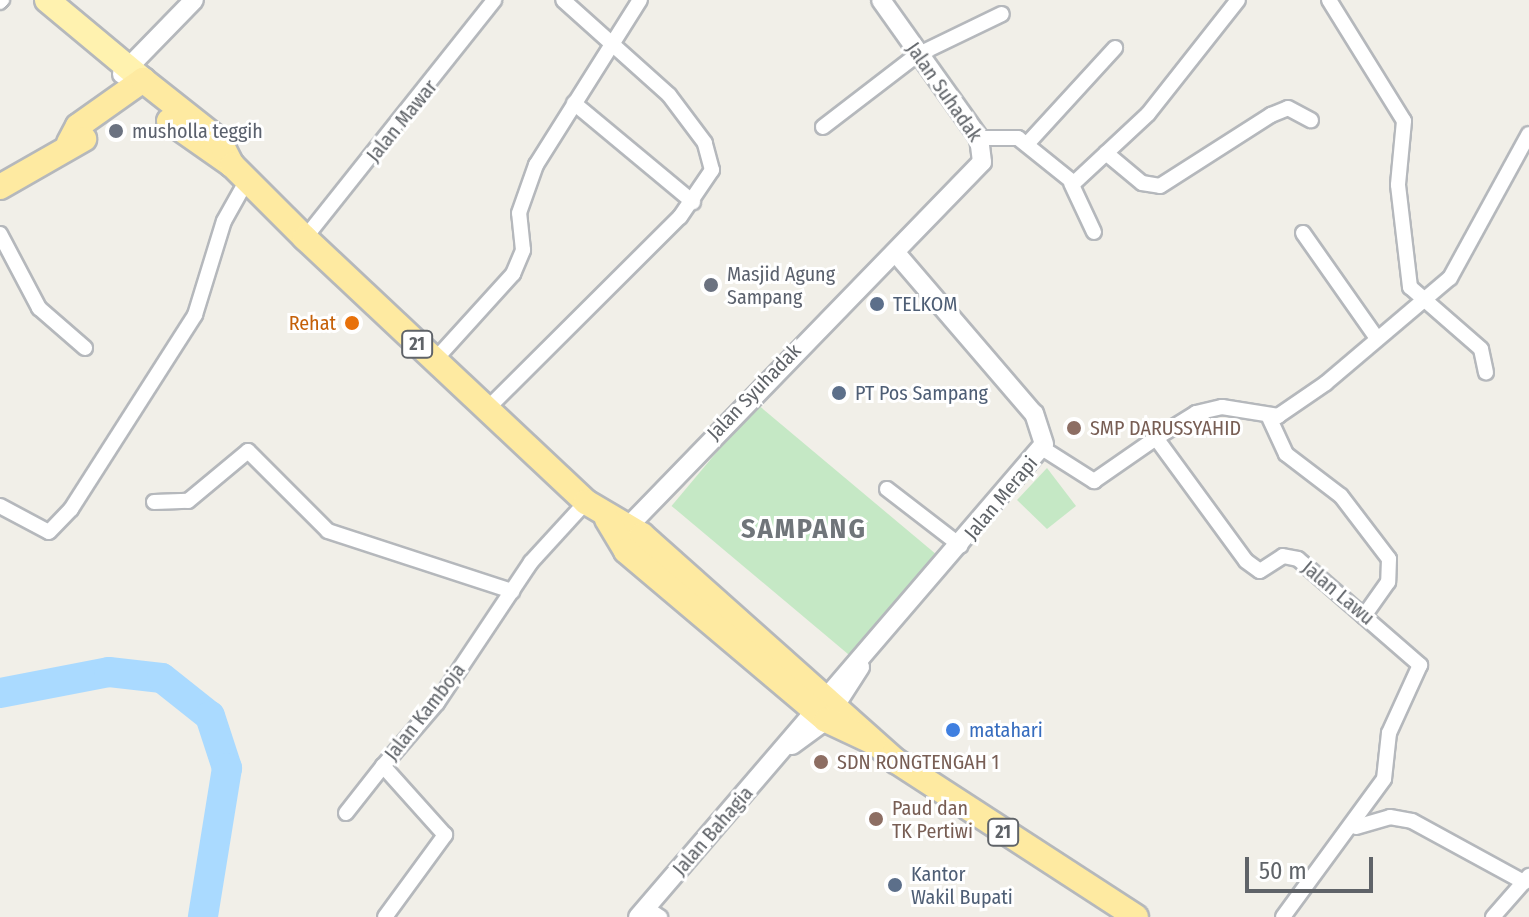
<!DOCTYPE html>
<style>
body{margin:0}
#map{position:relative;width:1529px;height:917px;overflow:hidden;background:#f1efe8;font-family:"Fira Sans Condensed",sans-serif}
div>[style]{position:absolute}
.green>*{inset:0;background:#c5e8c5;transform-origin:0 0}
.river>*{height:30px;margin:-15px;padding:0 15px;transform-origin:15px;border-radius:15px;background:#aadaff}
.roads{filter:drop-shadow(2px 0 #b5b8bc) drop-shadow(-2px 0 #b5b8bc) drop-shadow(0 2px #b5b8bc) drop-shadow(0 -2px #b5b8bc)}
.minor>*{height:14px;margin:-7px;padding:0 7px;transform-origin:7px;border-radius:7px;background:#fff}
.tertiary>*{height:18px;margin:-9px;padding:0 9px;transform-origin:9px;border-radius:9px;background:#fff}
.primary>*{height:24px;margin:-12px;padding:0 12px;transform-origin:12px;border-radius:12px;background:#fff2af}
.trunk>*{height:24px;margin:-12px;padding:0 12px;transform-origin:12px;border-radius:12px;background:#feeaa1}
.dots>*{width:22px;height:22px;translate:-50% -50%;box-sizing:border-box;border:4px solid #fff;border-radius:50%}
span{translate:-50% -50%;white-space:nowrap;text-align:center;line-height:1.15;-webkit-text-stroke:6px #fff;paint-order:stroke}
.shield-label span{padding:2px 6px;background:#fff;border:2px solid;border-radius:6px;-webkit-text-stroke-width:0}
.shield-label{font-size:18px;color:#5f6368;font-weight:700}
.street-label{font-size:20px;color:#5f6368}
.worship-label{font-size:20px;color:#5b616d}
.left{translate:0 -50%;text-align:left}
.service-label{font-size:20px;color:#4e5e75}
.food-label{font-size:20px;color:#c56008}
.right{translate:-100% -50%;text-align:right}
.education-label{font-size:20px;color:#785e54}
.shop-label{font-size:20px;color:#366cbe}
.district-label{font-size:28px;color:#70757a;font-weight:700;letter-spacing:2px}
.scale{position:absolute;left:1245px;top:857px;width:128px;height:36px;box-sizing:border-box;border:4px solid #5f6368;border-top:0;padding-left:10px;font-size:24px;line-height:28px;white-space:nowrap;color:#5f6368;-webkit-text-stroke:6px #fff;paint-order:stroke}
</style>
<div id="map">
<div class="green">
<div style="left:757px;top:404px;width:242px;height:133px;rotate:40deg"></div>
<div style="clip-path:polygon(1047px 468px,1076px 506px,1047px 529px,1017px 500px)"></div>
</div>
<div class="river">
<div style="left:0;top:693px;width:111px;rotate:-10.9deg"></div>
<div style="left:109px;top:672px;width:53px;rotate:6.5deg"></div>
<div style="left:162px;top:678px;width:61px;rotate:38.4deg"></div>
<div style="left:210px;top:716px;width:55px;rotate:71.9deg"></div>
<div style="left:227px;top:768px;width:151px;rotate:99.2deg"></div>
</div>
<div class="roads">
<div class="minor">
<div style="left:1329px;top:0;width:142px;rotate:58.2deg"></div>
<div style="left:1404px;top:121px;width:64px;rotate:95.4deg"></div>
<div style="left:1398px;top:185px;width:103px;rotate:83.3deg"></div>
<div style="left:1410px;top:287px;width:94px;rotate:41.1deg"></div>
<div style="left:1481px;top:349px;width:24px;rotate:78deg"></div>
<div style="left:0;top:2px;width:3px;rotate:-45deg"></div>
<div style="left:574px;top:103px;width:155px;rotate:39.8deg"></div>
<div style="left:823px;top:127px;width:118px;rotate:-37.5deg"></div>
<div style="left:917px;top:55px;width:94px;rotate:-25.8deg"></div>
<div style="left:979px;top:138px;width:39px"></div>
<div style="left:1018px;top:138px;width:72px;rotate:38.8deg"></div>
<div style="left:1074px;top:183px;width:101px;rotate:-43deg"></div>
<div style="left:1148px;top:114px;width:145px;rotate:-51.7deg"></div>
<div style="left:1028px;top:143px;width:129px;rotate:-47.5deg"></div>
<div style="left:1106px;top:153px;width:47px;rotate:39.8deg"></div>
<div style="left:1142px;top:183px;width:18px;rotate:9deg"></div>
<div style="left:1160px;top:186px;width:132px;rotate:-32.6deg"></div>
<div style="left:1271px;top:115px;width:18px;rotate:-22deg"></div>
<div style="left:1288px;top:108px;width:26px;rotate:28deg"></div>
<div style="left:1071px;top:183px;width:54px;rotate:64.9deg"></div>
<div style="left:1303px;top:233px;width:127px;rotate:54.9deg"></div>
<div style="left:0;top:234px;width:84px;rotate:62.2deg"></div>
<div style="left:39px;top:308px;width:61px;rotate:41deg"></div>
<div style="left:305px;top:238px;width:304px;rotate:-51.5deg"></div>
<div style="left:434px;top:361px;width:118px;rotate:-47.8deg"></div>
<div style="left:513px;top:274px;width:26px;rotate:-67deg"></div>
<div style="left:523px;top:250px;width:37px;rotate:-96deg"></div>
<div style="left:519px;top:213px;width:51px;rotate:-70.5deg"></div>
<div style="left:536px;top:165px;width:195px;rotate:-57.8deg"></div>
<div style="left:486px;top:410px;width:274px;rotate:-44.9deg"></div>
<div style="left:680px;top:217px;width:57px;rotate:-55.8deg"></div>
<div style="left:712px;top:170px;width:28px;rotate:-105deg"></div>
<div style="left:705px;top:143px;width:60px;rotate:-126.9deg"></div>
<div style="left:669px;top:95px;width:142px;rotate:-138.1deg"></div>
<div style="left:1268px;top:415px;width:43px;rotate:65.2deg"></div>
<div style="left:1286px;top:454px;width:69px;rotate:37.4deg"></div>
<div style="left:1341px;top:496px;width:79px;rotate:52.7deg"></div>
<div style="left:1389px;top:559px;width:23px;rotate:92deg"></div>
<div style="left:1388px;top:582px;width:42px;rotate:125.2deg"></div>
<div style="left:1156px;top:438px;width:47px;rotate:-32deg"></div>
<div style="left:1196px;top:413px;width:27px;rotate:-13deg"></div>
<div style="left:1222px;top:407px;width:57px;rotate:9.1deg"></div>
<div style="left:1278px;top:416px;width:58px;rotate:-34.5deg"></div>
<div style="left:1326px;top:383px;width:162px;rotate:-40.3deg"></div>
<div style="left:1450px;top:278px;width:164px;rotate:-61.3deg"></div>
<div style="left:1042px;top:448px;width:62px;rotate:32.4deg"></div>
<div style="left:1094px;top:481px;width:75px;rotate:-34.7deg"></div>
<div style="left:1156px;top:438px;width:152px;rotate:53.8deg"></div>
<div style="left:1246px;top:561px;width:17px;rotate:36deg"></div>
<div style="left:1260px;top:571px;width:27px;rotate:-33deg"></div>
<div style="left:1283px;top:556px;width:15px;rotate:11deg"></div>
<div style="left:1298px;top:559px;width:162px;rotate:41deg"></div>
<div style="left:1420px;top:665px;width:75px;rotate:114.5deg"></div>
<div style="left:1389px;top:733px;width:46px;rotate:96.2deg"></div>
<div style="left:1384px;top:779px;width:171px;rotate:126.2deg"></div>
<div style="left:887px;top:489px;width:93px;rotate:37.6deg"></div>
<div style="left:154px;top:502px;width:34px;rotate:-2deg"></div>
<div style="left:188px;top:501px;width:78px;rotate:-39.8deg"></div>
<div style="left:248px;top:451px;width:113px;rotate:45deg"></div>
<div style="left:328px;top:531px;width:194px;rotate:18.1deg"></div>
<div style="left:0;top:506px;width:55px;rotate:28deg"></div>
<div style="left:49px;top:532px;width:32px;rotate:-46deg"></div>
<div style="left:71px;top:509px;width:230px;rotate:-57.4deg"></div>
<div style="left:195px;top:315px;width:98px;rotate:-72.9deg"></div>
<div style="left:224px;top:221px;width:47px;rotate:-60.7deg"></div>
<div style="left:346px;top:813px;width:60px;rotate:-51.8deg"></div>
<div style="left:1356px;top:827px;width:35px;rotate:-16deg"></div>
<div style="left:1390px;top:817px;width:22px;rotate:10deg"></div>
<div style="left:1412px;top:821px;width:128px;rotate:28.6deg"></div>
<div style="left:646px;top:908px;width:17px;rotate:33deg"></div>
<div style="left:385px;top:917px;width:102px;rotate:-53.8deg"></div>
<div style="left:445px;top:835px;width:93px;rotate:-131.9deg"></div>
<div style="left:383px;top:766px;width:83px;rotate:-49.4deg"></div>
<div style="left:437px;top:703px;width:169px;rotate:-56.3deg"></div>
<div style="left:531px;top:562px;width:81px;rotate:-47.5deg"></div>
<div style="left:1493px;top:917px;width:55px;rotate:-48.7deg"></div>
</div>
<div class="tertiary">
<div style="left:122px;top:74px;width:103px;rotate:-45.8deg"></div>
<div style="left:621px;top:534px;width:518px;rotate:-45.86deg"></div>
<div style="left:982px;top:162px;width:24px;rotate:-97deg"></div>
<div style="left:979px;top:138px;width:169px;rotate:-125.4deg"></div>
<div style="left:792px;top:745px;width:42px;rotate:-36.3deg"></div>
<div style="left:826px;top:720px;width:63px;rotate:-57.3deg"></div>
<div style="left:638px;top:917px;width:623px;rotate:-49.36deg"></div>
<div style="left:1044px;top:444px;width:32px;rotate:-108deg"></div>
<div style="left:1034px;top:414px;width:213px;rotate:-130.6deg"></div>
</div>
<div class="primary">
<div style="left:47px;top:0;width:125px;rotate:39.8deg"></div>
</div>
<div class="trunk">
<div style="left:169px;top:121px;width:77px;rotate:34.9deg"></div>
<div style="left:69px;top:143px;width:19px;rotate:-62deg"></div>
<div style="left:78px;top:126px;width:80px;rotate:-35.3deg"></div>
<div style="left:143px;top:80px;width:97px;rotate:38.3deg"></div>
<div style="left:219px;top:140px;width:28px;rotate:63deg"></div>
<div style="left:232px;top:165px;width:103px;rotate:45deg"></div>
<div style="left:305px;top:238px;width:386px;rotate:43.2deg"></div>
<div style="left:586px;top:502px;width:65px;rotate:30.5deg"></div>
<div style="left:642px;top:535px;width:340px;rotate:41.7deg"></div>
<div style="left:896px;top:761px;width:286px;rotate:33deg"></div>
<div style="left:0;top:187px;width:97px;rotate:-29.7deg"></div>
<div style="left:607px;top:519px;width:37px;rotate:59deg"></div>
<div style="left:626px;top:551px;width:262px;rotate:40.2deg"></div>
<div style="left:826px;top:720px;width:52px;rotate:25.1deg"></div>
</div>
</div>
<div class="dots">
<div style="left:116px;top:131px;background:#6b7280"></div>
<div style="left:711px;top:285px;background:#6b7280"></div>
<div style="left:877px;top:304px;background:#5c6f8a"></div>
<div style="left:352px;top:323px;background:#e8710a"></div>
<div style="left:839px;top:393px;background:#5c6f8a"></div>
<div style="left:1074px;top:428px;background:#8d6e63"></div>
<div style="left:953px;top:730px;background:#3f7fe0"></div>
<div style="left:821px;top:762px;background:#8d6e63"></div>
<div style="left:876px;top:819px;background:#8d6e63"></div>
<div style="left:895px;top:885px;background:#5c6f8a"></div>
</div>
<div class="shield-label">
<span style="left:417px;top:344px">21</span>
<span style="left:1003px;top:832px">21</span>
</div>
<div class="street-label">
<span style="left:944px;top:92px;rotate:55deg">Jalan Suhadak</span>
<span style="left:402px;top:121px;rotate:-51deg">Jalan Mawar</span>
<span style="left:754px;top:392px;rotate:-46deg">Jalan Syuhadak</span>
<span style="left:1001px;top:498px;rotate:-50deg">Jalan Merapi</span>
<span style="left:1338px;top:593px;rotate:40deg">Jalan Lawu</span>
<span style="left:425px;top:712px;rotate:-52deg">Jalan Kamboja</span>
<span style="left:713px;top:831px;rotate:-49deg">Jalan Bahagia</span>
</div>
<div class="worship-label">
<span class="left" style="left:132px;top:131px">musholla teggih</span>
<span class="left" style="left:727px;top:286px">Masjid Agung<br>Sampang</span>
</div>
<div class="service-label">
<span class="left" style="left:893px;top:304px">TELKOM</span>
<span class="left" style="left:855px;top:393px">PT Pos Sampang</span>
<span class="left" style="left:911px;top:886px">Kantor<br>Wakil Bupati</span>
</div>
<div class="food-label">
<span class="right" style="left:336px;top:323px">Rehat</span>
</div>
<div class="education-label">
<span class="left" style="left:1090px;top:428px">SMP DARUSSYAHID</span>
<span class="left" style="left:837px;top:762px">SDN RONGTENGAH 1</span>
<span class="left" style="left:892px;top:820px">Paud dan<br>TK Pertiwi</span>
</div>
<div class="shop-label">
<span class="left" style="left:969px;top:730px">matahari</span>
</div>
<div class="district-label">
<span style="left:804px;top:529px">SAMPANG</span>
</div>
<div class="scale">50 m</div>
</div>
